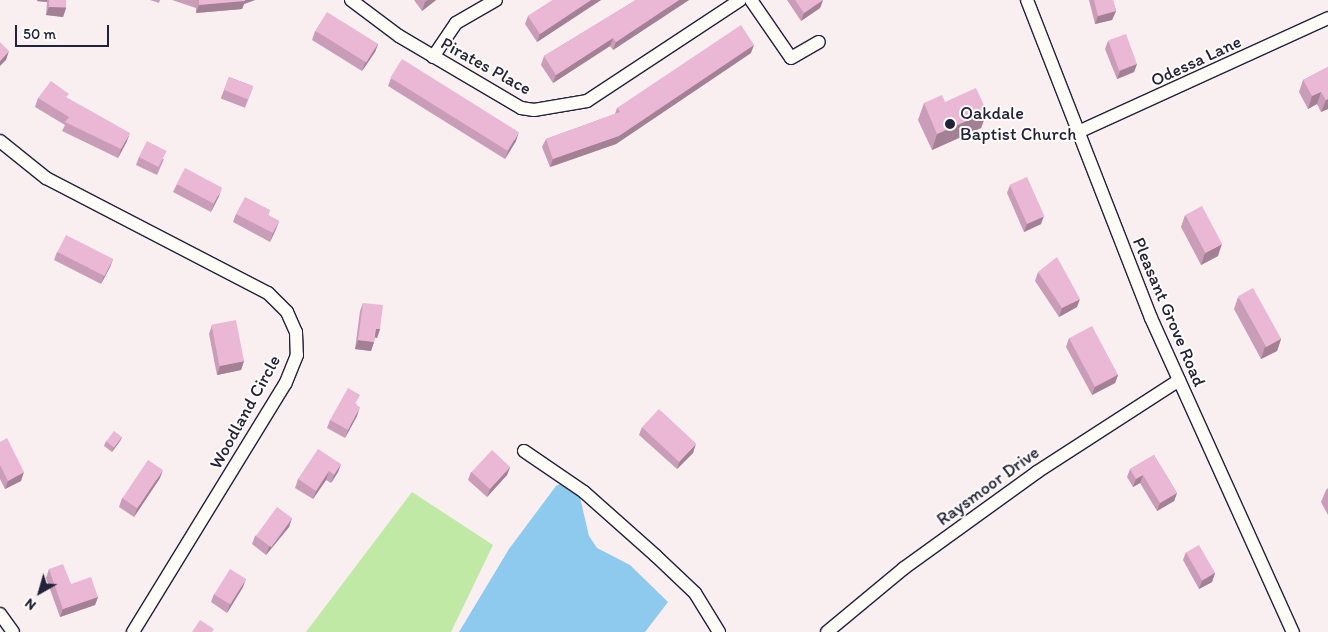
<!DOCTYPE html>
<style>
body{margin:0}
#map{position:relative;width:1328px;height:632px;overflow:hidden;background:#f9eef0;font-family:Itim,sans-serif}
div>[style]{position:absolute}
.green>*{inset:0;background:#c0e9a5}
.water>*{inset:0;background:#8dcaed}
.roads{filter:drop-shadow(1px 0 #22223b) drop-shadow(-1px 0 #22223b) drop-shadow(0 1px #22223b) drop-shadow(0 -1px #22223b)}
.minor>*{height:12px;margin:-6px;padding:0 6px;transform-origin:6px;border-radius:6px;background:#fdfcf7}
.wall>*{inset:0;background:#c99db7;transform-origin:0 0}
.shaded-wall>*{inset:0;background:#a48095}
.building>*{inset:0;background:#eab7d5;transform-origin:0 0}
.dots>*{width:14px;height:14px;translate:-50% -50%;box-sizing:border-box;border:2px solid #fdfcf7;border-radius:50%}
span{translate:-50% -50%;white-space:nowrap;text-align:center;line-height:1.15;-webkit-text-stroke:4px #fdfcf7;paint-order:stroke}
.street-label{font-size:18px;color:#22223b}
.poi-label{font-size:18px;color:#22223b}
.left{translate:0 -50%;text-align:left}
.north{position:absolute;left:15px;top:567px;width:50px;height:50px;-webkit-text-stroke:4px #fdfcf7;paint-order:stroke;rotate:218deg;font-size:14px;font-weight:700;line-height:20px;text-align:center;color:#22223b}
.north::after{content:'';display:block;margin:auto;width:18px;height:22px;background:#22223b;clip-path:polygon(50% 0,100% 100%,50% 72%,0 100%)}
.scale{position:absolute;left:15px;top:25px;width:94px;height:22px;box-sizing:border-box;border:2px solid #22223b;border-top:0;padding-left:6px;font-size:15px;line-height:18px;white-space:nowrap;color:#22223b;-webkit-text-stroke:4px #fdfcf7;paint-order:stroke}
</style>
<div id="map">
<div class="green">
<div style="clip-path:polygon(412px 492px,493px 545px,451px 632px,306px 632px)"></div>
</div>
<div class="water">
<div style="clip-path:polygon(565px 481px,579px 493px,589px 536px,597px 548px,630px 565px,668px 602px,645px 632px,459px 632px,509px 549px,556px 486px)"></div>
</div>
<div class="roads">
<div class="minor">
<div style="left:351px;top:0;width:60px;rotate:36.9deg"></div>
<div style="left:399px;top:36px;width:142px;rotate:30.5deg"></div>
<div style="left:521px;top:108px;width:13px;rotate:9deg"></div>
<div style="left:534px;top:110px;width:54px;rotate:-9.6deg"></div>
<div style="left:587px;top:101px;width:183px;rotate:-33.4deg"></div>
<div style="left:751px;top:0;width:70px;rotate:55.4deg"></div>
<div style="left:791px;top:58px;width:32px;rotate:-30deg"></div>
<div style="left:1027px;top:0;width:341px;rotate:68.7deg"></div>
<div style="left:1151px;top:318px;width:345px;rotate:65.7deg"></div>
<div style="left:433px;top:57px;width:41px;rotate:-55.9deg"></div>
<div style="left:456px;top:23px;width:46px;rotate:-29.9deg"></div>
<div style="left:1076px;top:133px;width:277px;rotate:-24.5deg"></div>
<div style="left:0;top:141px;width:59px;rotate:38.8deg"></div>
<div style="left:46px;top:178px;width:250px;rotate:27.4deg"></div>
<div style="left:268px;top:293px;width:27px;rotate:45deg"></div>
<div style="left:287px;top:312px;width:22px;rotate:66deg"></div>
<div style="left:296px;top:332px;width:23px;rotate:88deg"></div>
<div style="left:297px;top:355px;width:31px;rotate:112deg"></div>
<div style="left:285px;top:384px;width:291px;rotate:121.5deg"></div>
<div style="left:524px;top:451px;width:73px;rotate:34.3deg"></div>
<div style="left:584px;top:492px;width:96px;rotate:41.6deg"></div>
<div style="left:656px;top:556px;width:54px;rotate:43.5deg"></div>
<div style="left:695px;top:593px;width:46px;rotate:58.4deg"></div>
<div style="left:0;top:614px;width:22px;rotate:54deg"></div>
<div style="left:827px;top:632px;width:100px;rotate:-39.7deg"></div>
<div style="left:904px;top:568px;width:164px;rotate:-35.8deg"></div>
<div style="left:1037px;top:472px;width:169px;rotate:-32.9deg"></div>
</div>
</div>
<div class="wall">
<div style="clip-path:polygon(37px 0,66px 0,66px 8px,63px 17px,46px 15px,47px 2px,37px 1px)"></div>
<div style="clip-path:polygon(150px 0,160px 0,159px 3px)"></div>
<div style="clip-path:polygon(172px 0,255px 0,244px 4px,242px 9px,196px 13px,196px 8px)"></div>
<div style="clip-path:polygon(414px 0,436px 0,422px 11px)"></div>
<div style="clip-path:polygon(553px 0,601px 0,537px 42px,525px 24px,528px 16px)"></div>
<div style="clip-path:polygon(636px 0,689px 0,613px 50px,610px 46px,553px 83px,541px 65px,544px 56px)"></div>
<div style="clip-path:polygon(787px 0,823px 0,820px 8px,801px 21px)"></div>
<div style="clip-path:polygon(1089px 0,1113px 0,1116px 11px,1112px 20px,1095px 24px)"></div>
<div style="clip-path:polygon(315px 31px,378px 44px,375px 52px,362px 71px,312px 40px)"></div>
<div style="clip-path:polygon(1108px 41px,1137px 64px,1134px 72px,1117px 79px,1105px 49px)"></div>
<div style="clip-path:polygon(751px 53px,616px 144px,550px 167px,542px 147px,546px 139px,615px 114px,617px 108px)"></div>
<div style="clip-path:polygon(1328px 67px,1328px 109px,1321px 112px,1317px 104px,1308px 109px,1299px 92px,1303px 80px)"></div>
<div style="left:229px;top:77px;width:26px;height:23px;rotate:21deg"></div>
<div style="clip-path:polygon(391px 78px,516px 141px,505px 159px,388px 86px)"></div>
<div style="clip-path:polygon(38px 98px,67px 98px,127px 141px,118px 158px,62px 131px,65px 125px,35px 107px)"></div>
<div style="clip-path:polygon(945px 102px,987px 112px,981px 128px,932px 150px,918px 120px,924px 103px)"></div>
<div style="clip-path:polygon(139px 157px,164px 159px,157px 175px,136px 165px)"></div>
<div style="clip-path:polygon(177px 184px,219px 196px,211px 212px,173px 192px)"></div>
<div style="clip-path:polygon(1010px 185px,1041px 224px,1024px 232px,1007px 193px)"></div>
<div style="clip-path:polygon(270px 210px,268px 215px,279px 221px,276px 229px,270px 242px,233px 222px,236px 214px)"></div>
<div style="clip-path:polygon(1185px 215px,1218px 256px,1201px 265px,1181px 227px)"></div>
<div style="clip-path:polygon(57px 252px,113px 259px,110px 267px,101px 284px,54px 260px)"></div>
<div style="clip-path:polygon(1038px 272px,1077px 307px,1059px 317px,1035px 281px)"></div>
<div style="clip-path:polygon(1238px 297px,1281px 339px,1277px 351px,1261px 359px,1234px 309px)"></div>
<div style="clip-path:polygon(363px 303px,380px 329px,377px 338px,375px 337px,374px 342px,371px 351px,355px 349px,360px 311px)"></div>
<div style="clip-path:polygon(212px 325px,244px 361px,241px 370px,217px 375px,209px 334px)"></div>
<div style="clip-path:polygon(1069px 338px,1118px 375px,1115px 383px,1092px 395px,1066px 347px)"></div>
<div style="clip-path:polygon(357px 403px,356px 405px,357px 416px,345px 438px,327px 428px,330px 420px)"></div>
<div style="clip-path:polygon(642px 427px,693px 453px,677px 469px,639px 435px)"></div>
<div style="clip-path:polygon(122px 437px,120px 441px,112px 452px,104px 446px,106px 441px)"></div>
<div style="clip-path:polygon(0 442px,21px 481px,5px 489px,0 479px)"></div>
<div style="clip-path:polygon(1154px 455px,1177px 493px,1174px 501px,1157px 511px,1140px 483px,1133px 487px,1127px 477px,1130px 469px)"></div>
<div style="clip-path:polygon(341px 464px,338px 472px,331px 483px,326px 480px,313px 499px,295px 488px,298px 479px)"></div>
<div style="clip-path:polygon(510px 467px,507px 475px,487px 497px,468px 480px,471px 472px)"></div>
<div style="clip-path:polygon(160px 478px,134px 517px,119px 507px,122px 498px)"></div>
<div style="clip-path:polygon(1328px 488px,1328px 515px,1321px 502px,1326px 490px)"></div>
<div style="clip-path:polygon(292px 518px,289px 527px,266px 555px,252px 544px,255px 536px)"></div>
<div style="clip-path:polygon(1186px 552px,1215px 573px,1212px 582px,1199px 589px,1183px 560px)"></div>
<div style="clip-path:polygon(49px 569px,71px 584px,98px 597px,95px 605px,60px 617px,46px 578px)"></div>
<div style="clip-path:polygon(243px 587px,227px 613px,211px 602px,214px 594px)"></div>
</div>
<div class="shaded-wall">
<div style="clip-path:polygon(38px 0,47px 0,47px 2px,37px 1px)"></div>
<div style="clip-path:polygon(243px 0,255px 0,244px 4px,242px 9px,196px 13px,199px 5px)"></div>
<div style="clip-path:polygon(428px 0,436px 0,422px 11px,425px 2px)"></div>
<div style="clip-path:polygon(591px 0,601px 0,537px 42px,540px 34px)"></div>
<div style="clip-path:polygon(679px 0,689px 0,613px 50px,616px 42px)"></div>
<div style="clip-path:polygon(823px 0,820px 8px,801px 21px,804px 13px)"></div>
<div style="clip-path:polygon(49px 7px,66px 8px,63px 17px,46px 15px)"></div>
<div style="clip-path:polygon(1116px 11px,1112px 20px,1095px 24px,1098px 16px)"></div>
<div style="clip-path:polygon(613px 38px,610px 46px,553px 83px,556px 75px)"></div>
<div style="clip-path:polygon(378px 44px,375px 52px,362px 71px,365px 63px)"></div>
<div style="clip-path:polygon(754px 45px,751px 53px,616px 144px,550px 167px,553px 159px)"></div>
<div style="clip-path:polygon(9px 51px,6px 60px,0 66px,0 61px)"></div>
<div style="clip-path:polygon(1137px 64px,1134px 72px,1117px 79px,1120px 71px)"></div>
<div style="clip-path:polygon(1321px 92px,1317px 104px,1308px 109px,1312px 96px)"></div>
<div style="clip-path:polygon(1328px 99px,1328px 109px,1321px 112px,1326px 100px)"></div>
<div style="clip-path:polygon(987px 112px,981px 128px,932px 150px,937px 134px)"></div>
<div style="clip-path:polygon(519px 132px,516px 141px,505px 159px,508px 151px)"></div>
<div style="clip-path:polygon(130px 133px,127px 141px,118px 158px,121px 149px)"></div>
<div style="clip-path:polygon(222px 188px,219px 196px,211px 212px,214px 204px)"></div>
<div style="clip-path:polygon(1044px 216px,1041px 224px,1024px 232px,1027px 223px)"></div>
<div style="clip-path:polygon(279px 221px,276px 229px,270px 242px,273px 233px)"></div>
<div style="clip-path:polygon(1222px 244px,1218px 256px,1201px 265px,1205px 253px)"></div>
<div style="clip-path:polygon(113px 259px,110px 267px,101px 284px,104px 276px)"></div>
<div style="clip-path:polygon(1080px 299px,1077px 307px,1059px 317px,1062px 308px)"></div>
<div style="clip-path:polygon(376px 329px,380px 329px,377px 338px,373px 337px)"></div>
<div style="clip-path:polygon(1281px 339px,1277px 351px,1261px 359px,1265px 347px)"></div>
<div style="clip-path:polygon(358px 340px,374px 342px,371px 351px,355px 349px)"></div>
<div style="clip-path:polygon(244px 361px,241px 370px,217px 375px,220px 366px)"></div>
<div style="clip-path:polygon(1118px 375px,1115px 383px,1092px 395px,1095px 387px)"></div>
<div style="clip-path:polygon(360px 407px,357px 416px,345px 438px,348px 430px)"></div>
<div style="clip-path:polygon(122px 437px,120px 441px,112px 452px,114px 447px)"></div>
<div style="clip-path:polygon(696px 444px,693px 453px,677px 469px,680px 460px)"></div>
<div style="clip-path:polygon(341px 464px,338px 472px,331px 483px,334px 475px)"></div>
<div style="clip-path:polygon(510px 467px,507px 475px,487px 497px,490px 489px)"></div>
<div style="clip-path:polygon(163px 470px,160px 478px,134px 517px,137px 509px)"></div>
<div style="clip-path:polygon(329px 471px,326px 480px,313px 499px,316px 491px)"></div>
<div style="clip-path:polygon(24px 472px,21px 481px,5px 489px,8px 481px)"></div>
<div style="clip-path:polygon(1143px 475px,1140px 483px,1133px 487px,1136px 479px)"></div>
<div style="clip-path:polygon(1177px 493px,1174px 501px,1157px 511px,1160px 503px)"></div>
<div style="clip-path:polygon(292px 518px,289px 527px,266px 555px,269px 547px)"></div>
<div style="clip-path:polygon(1215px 573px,1212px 582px,1199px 589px,1202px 581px)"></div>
<div style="clip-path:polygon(246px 579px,243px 587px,227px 613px,230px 604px)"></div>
<div style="clip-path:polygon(98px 597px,95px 605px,60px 617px,63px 609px)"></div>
</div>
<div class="building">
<div style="left:49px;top:0;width:17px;height:7px"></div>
<div style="clip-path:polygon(199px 0,245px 0,245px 1px,199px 5px)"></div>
<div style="clip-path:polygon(553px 0,591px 0,540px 34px,528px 16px)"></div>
<div style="clip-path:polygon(636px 0,679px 0,616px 42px,613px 38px,556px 75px,544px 56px)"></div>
<div style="clip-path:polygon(795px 0,823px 0,804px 13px)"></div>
<div style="clip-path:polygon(1094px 0,1113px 0,1116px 11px,1098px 16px)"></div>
<div style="left:327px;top:12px;width:60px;height:22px;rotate:32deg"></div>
<div style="clip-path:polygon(741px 25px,754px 45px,619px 136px,553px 159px,546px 139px,620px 112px,617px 108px)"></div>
<div style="left:1126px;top:34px;width:32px;height:19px;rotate:70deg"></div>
<div style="clip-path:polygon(0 42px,9px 51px,0 61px)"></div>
<div style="left:402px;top:59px;width:138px;height:22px;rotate:32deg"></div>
<div style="clip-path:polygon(1328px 67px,1328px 99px,1326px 100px,1321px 92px,1312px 96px,1303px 80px)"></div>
<div style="left:229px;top:77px;width:26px;height:14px;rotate:21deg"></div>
<div style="clip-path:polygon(51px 81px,69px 94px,66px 97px,130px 133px,121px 149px,65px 122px,69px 117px,38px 98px)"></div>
<div style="clip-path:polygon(976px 88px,987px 112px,937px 134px,924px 103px,942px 95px,945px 102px)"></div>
<div style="left:147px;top:141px;width:22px;height:18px;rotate:27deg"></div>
<div style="left:185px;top:168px;width:42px;height:18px;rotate:28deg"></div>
<div style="left:1027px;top:177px;width:43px;height:19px;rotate:66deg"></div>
<div style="clip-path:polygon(245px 197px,270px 210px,268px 215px,279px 221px,273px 233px,236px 214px)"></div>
<div style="left:1202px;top:206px;width:43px;height:19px;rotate:62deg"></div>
<div style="left:66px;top:235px;width:53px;height:19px;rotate:27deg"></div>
<div style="clip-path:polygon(1057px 257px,1080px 299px,1062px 308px,1038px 272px)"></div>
<div style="left:1253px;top:288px;width:58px;height:17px;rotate:61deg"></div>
<div style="clip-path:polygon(363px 303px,383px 305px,380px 329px,376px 329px,374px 342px,358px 340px)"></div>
<div style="left:236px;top:320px;width:42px;height:25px;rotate:79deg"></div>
<div style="left:1092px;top:326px;width:55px;height:26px;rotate:62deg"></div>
<div style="clip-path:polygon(348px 388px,360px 395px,355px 404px,360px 407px,348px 430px,330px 420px)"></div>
<div style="left:659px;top:409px;width:51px;height:25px;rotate:43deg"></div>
<div style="left:114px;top:431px;width:10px;height:13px;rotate:37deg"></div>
<div style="clip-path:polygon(7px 438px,24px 472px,8px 481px,0 465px,0 442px)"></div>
<div style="clip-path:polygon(318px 449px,341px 464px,334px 475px,329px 471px,316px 491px,298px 479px)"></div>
<div style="left:492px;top:450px;width:25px;height:30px;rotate:43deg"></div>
<div style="clip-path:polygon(1154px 455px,1177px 493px,1160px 503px,1143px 475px,1136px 479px,1130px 469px)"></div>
<div style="left:148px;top:460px;width:18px;height:46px;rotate:34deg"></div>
<div style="left:277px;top:507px;width:19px;height:36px;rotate:36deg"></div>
<div style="left:1199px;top:545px;width:32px;height:15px;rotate:60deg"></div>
<div style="clip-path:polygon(63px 564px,71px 584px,91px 577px,98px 597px,63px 609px,49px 569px)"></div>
<div style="left:230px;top:569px;width:19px;height:30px;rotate:32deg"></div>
<div style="clip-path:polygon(200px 620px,214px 629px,212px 632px,192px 632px)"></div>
</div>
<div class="dots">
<div style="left:950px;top:124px;background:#22223b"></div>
</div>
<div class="street-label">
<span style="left:1196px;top:61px;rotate:-25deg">Odessa Lane</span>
<span style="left:486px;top:66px;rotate:29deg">Pirates Place</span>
<span style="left:1169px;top:312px;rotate:67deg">Pleasant Grove Road</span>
<span style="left:245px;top:412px;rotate:-61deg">Woodland Circle</span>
<span style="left:988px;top:486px;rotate:-36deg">Raysmoor Drive</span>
</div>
<div class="poi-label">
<span class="left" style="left:960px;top:124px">Oakdale<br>Baptist Church</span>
</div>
<div class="north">N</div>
<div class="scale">50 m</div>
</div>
